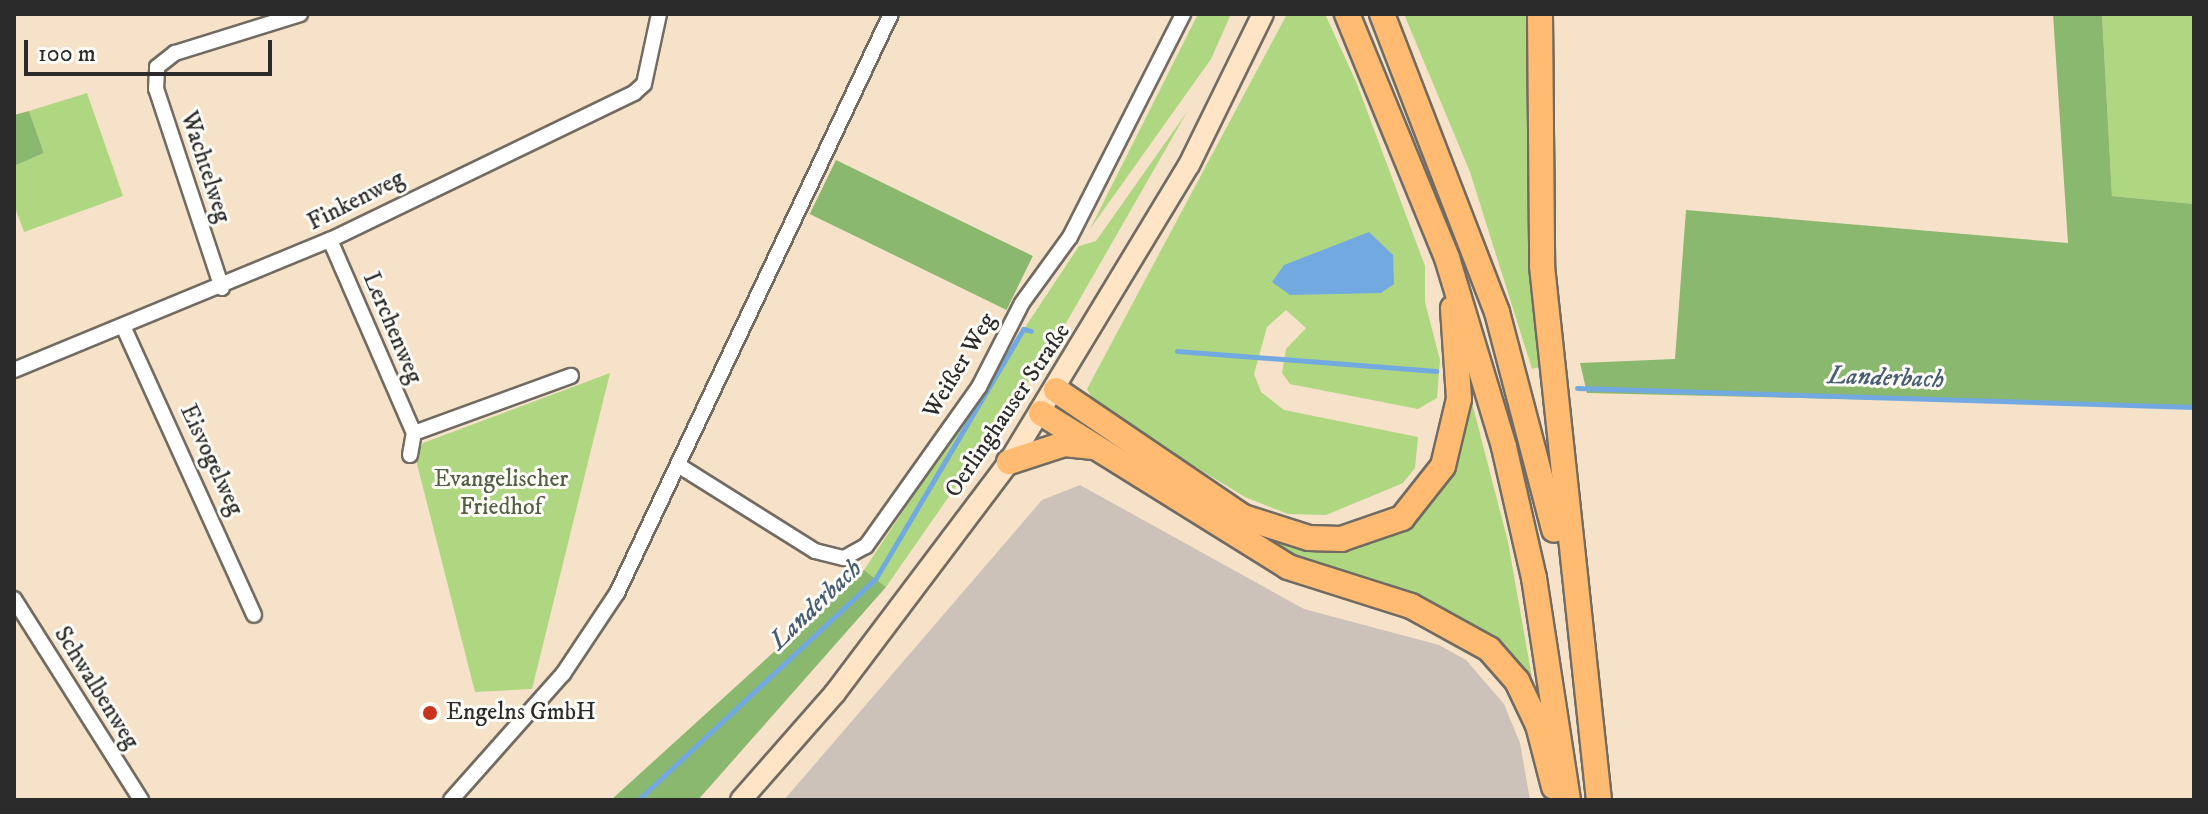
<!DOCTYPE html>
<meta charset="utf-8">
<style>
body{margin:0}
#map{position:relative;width:2208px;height:814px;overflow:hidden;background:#f5e2c8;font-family:"IM FELL DW Pica",serif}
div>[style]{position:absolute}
.industrial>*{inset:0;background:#ccc2b9}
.green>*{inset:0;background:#afd781}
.forest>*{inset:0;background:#8bb86f;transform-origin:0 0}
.water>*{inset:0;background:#72a9e0}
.stream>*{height:5px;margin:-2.5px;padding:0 2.5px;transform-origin:2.5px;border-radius:2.5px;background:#72a9e0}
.roads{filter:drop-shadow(2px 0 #726b62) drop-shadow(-2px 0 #726b62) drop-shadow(0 2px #726b62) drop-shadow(0 -2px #726b62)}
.street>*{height:14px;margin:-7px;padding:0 7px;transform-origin:7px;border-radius:7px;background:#fff}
.secondary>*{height:20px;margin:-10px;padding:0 10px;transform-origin:10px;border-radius:10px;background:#ffe4c6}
.highway>*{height:24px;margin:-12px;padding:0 12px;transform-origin:12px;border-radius:12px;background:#ffbb71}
.dots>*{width:22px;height:22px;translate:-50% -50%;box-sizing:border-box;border:4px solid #fdfcf7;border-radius:50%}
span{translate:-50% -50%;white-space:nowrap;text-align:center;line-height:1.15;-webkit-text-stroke:6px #fdfcf7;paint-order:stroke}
.street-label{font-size:24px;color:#2b2b2b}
.park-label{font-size:24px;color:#535f45}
.poi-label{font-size:24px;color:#2b2b2b}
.left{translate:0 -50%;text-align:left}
.water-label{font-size:26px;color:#475d73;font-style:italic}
.frame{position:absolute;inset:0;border:16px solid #2b2b2b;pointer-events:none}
.scale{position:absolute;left:24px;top:40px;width:248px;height:36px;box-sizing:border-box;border:4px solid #2b2b2b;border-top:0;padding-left:10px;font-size:24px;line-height:28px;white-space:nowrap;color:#2b2b2b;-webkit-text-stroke:6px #fdfcf7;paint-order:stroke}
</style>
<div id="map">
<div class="industrial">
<div style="clip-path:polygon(1080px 485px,1304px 609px,1439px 645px,1466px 660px,1504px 704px,1520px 743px,1530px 800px,784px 800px,1042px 500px)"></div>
</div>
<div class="green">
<div style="clip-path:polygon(1198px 14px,1231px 14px,1211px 59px,1090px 229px)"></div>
<div style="clip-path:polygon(1287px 14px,1325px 14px,1357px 84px,1425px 266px,1425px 302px,1440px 360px,1437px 398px,1418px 409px,1290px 384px,1282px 373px,1286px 349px,1306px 328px,1286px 310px,1267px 327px,1254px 374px,1261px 392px,1284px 410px,1418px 437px,1415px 468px,1403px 483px,1326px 515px,1288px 514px,1245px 497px,1098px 408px,1087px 389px)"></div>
<div style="clip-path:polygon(1404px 14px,1532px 14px,1539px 367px,1532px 369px,1470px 172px)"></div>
<div style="clip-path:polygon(2102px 14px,2194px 14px,2194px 204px,2112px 196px)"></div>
<div style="clip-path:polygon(87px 93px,123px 196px,24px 232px,14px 205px,14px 166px,44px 153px,29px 111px)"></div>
<div style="clip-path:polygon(1187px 112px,1050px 351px,886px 587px,864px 570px,1079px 246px,1096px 241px)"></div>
<div style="clip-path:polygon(610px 373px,532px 689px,475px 692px,415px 456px,423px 443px)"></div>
<div style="clip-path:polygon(1470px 395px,1508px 542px,1534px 689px,1501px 648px,1465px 620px,1293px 559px,1069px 418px,1251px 528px,1395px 529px)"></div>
</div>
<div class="forest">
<div style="clip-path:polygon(2053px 14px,2102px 14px,2112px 196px,2194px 204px,2194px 407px,1587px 393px,1580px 363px,1675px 359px,1686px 210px,2068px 243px)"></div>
<div style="clip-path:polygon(29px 111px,44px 153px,14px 166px,14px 115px)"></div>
<div style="left:836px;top:160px;width:219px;height:60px;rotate:26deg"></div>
<div style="clip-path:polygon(864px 570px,886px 587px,698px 800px,611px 800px)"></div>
</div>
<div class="water">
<div style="clip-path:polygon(1369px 232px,1393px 255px,1394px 284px,1381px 293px,1290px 295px,1272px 282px,1284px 265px)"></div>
</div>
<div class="stream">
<div style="left:1177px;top:351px;width:260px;rotate:4.4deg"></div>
<div style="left:1577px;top:388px;width:617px;rotate:1.76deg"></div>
<div style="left:638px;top:800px;width:325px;rotate:-43deg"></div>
<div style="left:876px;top:578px;width:289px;rotate:-59.4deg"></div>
<div style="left:1023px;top:329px;width:8px;rotate:14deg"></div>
</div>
<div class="roads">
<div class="street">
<div style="left:330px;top:240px;width:210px;rotate:66.5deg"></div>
<div style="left:414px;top:433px;width:167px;rotate:-20deg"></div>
<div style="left:222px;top:288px;width:210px;rotate:-108.3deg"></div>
<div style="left:156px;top:89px;width:22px;rotate:-87deg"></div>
<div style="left:157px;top:67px;width:23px;rotate:-38deg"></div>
<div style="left:175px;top:53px;width:131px;rotate:-17.3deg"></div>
<div style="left:123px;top:326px;width:317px;rotate:65.6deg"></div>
<div style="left:14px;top:370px;width:342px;rotate:-22.4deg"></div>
<div style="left:330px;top:240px;width:338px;rotate:-25.8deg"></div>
<div style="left:634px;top:93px;width:13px;rotate:-42deg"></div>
<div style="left:644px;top:84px;width:72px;rotate:-77.9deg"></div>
<div style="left:410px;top:455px;width:22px;rotate:-80deg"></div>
<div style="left:678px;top:465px;width:162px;rotate:32.1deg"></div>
<div style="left:815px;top:551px;width:30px;rotate:14deg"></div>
<div style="left:844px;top:558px;width:25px;rotate:-29deg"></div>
<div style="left:866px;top:546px;width:195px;rotate:-54.6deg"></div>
<div style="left:979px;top:387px;width:94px;rotate:-62.9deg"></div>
<div style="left:1022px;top:303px;width:82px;rotate:-54deg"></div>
<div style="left:1070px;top:237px;width:250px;rotate:-63.1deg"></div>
<div style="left:14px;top:599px;width:238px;rotate:57.7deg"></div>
<div style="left:451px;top:800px;width:169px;rotate:-48.4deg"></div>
<div style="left:563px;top:674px;width:97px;rotate:-56.3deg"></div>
<div style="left:617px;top:593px;width:641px;rotate:-64.68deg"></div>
</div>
<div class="secondary">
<div style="left:741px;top:800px;width:142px;rotate:-48.7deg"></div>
<div style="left:835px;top:693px;width:289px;rotate:-53deg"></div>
<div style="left:1009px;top:462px;width:347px;rotate:-58.8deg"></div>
<div style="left:1189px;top:165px;width:168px;rotate:-63.9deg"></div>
</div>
<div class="highway">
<div style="left:1347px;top:14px;width:264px;rotate:67.7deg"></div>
<div style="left:1447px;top:258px;width:197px;rotate:73.2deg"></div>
<div style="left:1504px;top:447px;width:134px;rotate:77.1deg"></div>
<div style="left:1534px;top:578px;width:225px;rotate:81.3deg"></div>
<div style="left:1382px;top:14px;width:319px;rotate:68.9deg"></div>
<div style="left:1497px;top:312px;width:225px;rotate:75.3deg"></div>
<div style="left:1540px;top:14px;width:252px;rotate:89.5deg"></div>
<div style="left:1542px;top:266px;width:537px;rotate:83.91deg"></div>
<div style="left:1056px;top:390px;width:226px;rotate:34.2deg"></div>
<div style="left:1243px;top:517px;width:69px;rotate:17.7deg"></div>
<div style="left:1309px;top:538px;width:32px;rotate:2deg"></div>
<div style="left:1341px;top:539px;width:65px;rotate:-19deg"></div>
<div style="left:1402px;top:518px;width:66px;rotate:-51.7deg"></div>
<div style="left:1443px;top:466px;width:69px;rotate:-76.6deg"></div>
<div style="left:1459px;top:399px;width:91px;rotate:-93.8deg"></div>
<div style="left:1041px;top:413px;width:291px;rotate:31.9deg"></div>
<div style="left:1288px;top:567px;width:129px;rotate:17.6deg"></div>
<div style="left:1411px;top:606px;width:89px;rotate:28.9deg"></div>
<div style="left:1489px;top:649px;width:43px;rotate:48.8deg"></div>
<div style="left:1517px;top:681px;width:49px;rotate:64.5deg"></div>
<div style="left:1538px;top:725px;width:64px;rotate:75.5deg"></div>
<div style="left:1009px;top:462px;width:58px;rotate:-18.1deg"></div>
<div style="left:1064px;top:444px;width:27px;rotate:6deg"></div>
</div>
</div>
<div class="dots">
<div style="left:430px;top:713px;background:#c8321e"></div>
</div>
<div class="street-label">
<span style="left:205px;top:167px;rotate:72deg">Wachtelweg</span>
<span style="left:356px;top:201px;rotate:-27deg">Finkenweg</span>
<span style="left:392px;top:328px;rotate:67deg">Lerchenweg</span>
<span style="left:960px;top:366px;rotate:-59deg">Weißer Weg</span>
<span style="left:1008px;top:411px;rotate:-56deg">Oerlinghauser Straße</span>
<span style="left:211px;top:460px;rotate:65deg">Eisvogelweg</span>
<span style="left:96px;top:688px;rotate:58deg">Schwalbenweg</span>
</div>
<div class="park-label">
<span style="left:501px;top:494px">Evangelischer<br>Friedhof</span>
</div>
<div class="poi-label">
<span class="left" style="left:446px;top:713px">Engelns GmbH</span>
</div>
<div class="water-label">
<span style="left:1886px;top:378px;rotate:2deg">Landerbach</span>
<span style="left:816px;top:605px;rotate:-44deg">Landerbach</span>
</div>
<div class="frame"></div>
<div class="scale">100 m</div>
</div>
